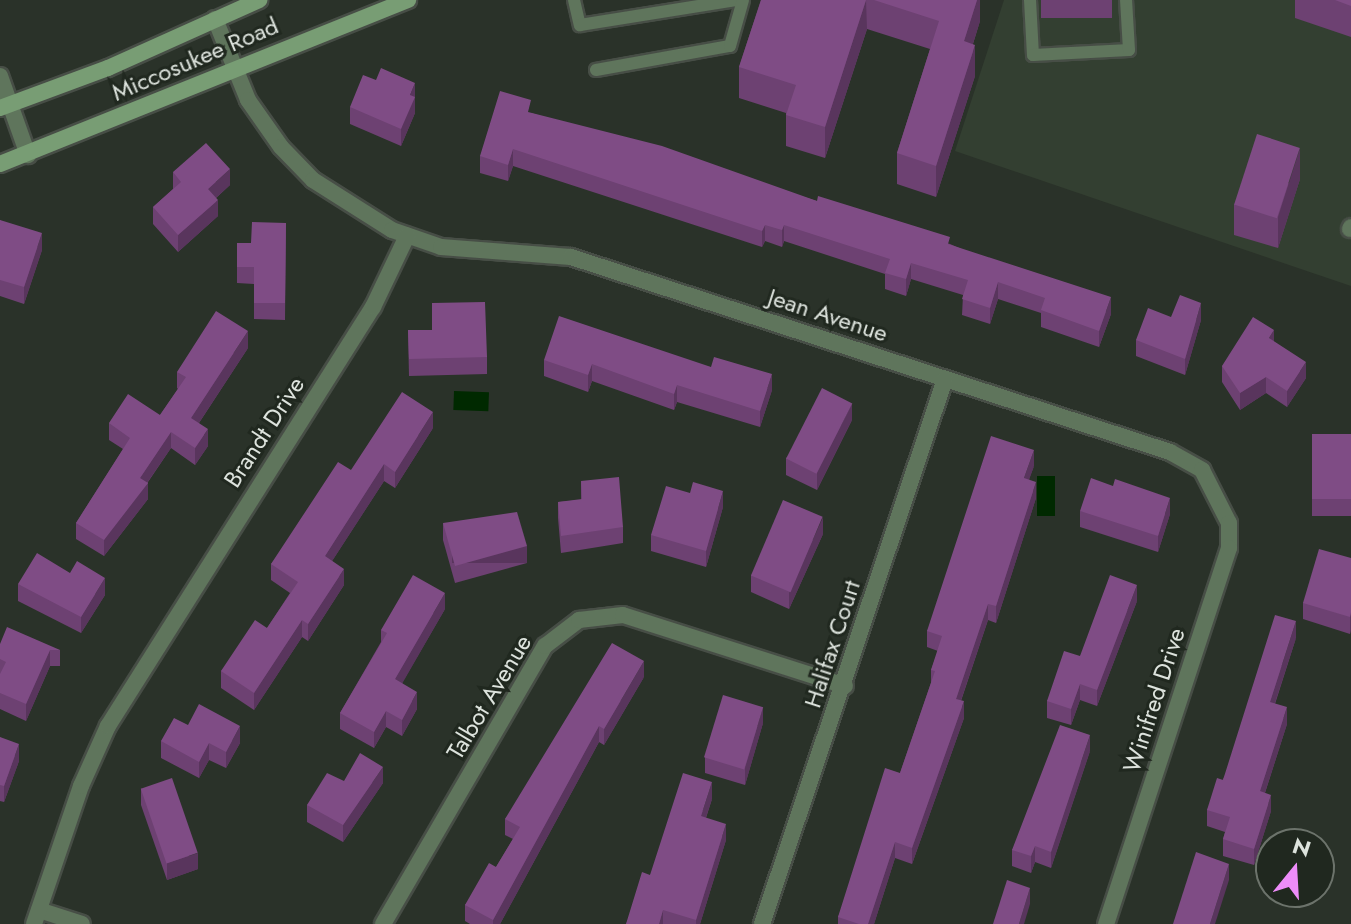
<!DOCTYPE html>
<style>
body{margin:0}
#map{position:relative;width:1351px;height:924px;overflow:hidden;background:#2a3229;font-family:Jost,sans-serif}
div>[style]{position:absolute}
.built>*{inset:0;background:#333f31}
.water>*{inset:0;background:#002900;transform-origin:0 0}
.roads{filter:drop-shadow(2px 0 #474e46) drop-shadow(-2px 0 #474e46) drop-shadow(0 2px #474e46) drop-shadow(0 -2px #474e46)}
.lane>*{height:12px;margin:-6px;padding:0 6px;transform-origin:6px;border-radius:6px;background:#5f755c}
.street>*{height:16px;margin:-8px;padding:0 8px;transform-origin:8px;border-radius:8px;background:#5f755c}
.secondary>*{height:16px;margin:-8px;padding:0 8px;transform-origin:8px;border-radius:8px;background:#789d74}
.wall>*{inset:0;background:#6d4172;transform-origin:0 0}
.shaded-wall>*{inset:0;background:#59355d;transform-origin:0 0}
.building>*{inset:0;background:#7f4c85;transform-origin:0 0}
span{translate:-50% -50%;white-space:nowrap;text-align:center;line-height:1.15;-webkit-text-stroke:6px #20281f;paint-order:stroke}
.street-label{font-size:24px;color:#dde3dd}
.north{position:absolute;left:1255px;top:828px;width:80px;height:80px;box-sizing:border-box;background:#20281f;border:2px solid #6c736b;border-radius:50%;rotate:18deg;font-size:22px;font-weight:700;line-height:32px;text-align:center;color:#dde3dd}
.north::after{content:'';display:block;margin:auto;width:28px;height:36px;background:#ed8cf9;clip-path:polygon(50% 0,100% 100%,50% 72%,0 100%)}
</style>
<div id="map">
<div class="built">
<div style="clip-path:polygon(1004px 0,1351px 0,1351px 286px,955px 151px)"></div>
</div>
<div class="water">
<div style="left:454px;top:391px;width:35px;height:19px;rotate:2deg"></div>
<div style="left:1037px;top:476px;width:18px;height:40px"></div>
</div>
<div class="roads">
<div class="lane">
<div style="left:574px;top:0;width:26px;rotate:77deg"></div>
<div style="left:580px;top:25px;width:158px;rotate:-9.1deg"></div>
<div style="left:1030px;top:0;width:55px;rotate:86.9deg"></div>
<div style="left:1033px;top:55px;width:96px;rotate:-3deg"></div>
<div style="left:1129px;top:50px;width:50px;rotate:-93.4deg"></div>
<div style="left:596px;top:70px;width:136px;rotate:-10.2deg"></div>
<div style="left:730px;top:46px;width:48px;rotate:-74.2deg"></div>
</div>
<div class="street">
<div style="left:215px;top:19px;width:87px;rotate:67.8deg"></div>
<div style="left:248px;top:100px;width:57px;rotate:54.9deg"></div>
<div style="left:281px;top:147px;width:46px;rotate:45.9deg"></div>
<div style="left:313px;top:180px;width:93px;rotate:32.3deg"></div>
<div style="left:392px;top:230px;width:52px;rotate:19.1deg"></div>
<div style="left:441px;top:247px;width:130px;rotate:4.4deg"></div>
<div style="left:571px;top:257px;width:630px;rotate:18.03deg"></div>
<div style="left:1170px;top:452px;width:37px;rotate:29deg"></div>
<div style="left:1202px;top:470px;width:59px;rotate:63deg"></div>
<div style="left:1229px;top:523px;width:25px;rotate:90deg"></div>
<div style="left:1229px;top:548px;width:396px;rotate:108.1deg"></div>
<div style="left:0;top:76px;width:84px;rotate:70.5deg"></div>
<div style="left:1350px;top:229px;width:2px;rotate:-63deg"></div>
<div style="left:39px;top:910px;width:45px;rotate:18deg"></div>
<div style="left:34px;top:924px;width:146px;rotate:-71.2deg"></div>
<div style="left:81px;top:786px;width:66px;rotate:-65.8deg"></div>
<div style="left:108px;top:726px;width:496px;rotate:-57.7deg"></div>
<div style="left:373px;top:307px;width:79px;rotate:-64.4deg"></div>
<div style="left:383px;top:924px;width:322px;rotate:-59.8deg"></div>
<div style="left:545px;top:646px;width:43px;rotate:-37.4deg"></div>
<div style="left:579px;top:620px;width:44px;rotate:-6.5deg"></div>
<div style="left:623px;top:615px;width:233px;rotate:17.7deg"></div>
<div style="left:762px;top:924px;width:575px;rotate:-71.44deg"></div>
</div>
<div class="secondary">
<div style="left:0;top:108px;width:115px;rotate:-20.3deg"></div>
<div style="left:108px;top:68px;width:166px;rotate:-24.2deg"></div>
<div style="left:0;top:164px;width:440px;rotate:-21.9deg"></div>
</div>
</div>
<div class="wall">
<div style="clip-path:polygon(761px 0,980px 0,980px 21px,973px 44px,975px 76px,936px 197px,897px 184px,897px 153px,930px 49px,867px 29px,825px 158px,786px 146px,786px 113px,739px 98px,739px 67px)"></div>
<div style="left:1041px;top:0;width:71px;height:18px"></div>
<div style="clip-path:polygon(1295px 0,1351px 0,1351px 37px,1295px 18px)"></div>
<div style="clip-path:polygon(415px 99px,415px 113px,401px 146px,350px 124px,350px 107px)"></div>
<div style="clip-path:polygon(531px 113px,817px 201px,950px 244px,1111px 314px,1099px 347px,1041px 327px,1041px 313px,998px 299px,990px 324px,962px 315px,963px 295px,911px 279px,906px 296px,885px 289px,885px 274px,784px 241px,782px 247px,765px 241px,762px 247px,513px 166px,508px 181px,480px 173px,480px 156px)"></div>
<div style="clip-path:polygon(173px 172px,230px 185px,216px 198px,218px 216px,178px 252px,153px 224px,153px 207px,173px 189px)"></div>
<div style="clip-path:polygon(1300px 179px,1278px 248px,1234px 235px,1234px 204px)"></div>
<div style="clip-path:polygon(0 220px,42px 250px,24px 304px,0 296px)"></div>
<div style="clip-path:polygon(286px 223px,285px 320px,254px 319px,254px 284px,237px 283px,237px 243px,251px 243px)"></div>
<div style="clip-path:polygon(1171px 317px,1201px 320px,1185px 375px,1136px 356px,1136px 340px)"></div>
<div style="clip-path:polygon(408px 330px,487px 357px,487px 374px,409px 376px)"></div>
<div style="clip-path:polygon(1274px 342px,1306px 378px,1287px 407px,1266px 393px,1240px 410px,1222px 382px,1222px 366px)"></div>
<div style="clip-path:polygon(248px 348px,199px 423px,208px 446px,195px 465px,171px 448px,148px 482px,148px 499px,104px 556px,76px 539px,76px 523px,123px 449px,109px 440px,109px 423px,160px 415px,178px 389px,177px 388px,177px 372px)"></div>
<div style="clip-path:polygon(544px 360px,711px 367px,772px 390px,760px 427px,677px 402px,674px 410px,592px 381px,588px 392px,544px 376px)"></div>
<div style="clip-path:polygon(852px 420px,817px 490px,786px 475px,786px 458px)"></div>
<div style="clip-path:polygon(433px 428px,395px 488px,384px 481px,332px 561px,344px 585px,308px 641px,302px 637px,254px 710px,221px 688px,221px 671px,267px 628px,290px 593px,271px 580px,271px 564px,351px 470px)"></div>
<div style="left:1351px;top:434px;width:82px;height:39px;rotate:90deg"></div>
<div style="clip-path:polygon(1034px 466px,1029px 479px,1036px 498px,996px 623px,988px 620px,961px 701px,964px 718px,912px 864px,895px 858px,874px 924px,838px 924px,838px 917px,900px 773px,931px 683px,931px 670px,938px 651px,927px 647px,927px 631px)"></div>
<div style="clip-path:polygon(581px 481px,623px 527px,623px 543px,561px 553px,558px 518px,558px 502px,581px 500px)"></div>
<div style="clip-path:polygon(723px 507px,706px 567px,651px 551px,651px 535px)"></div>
<div style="clip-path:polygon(1080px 511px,1170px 514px,1158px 552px,1080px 527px)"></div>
<div style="clip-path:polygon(443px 523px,527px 563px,455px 583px,443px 540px)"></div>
<div style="clip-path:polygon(823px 534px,789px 609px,751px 592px,751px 575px)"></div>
<div style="clip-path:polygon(1351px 558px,1351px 629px,1350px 634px,1303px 619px,1303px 603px)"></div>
<div style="clip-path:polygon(18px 584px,105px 595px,81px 633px,18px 601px)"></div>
<div style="clip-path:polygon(1137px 601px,1097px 706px,1080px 700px,1071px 725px,1047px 718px,1047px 701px,1080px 656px)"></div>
<div style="clip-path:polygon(445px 609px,402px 683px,417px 709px,402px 736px,386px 727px,374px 748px,340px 729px,340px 713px,381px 642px,381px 630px)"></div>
<div style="clip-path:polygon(1296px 638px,1275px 704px,1287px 724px,1265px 793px,1271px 811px,1254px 865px,1223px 856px,1223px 839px,1225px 832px,1207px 826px,1207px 810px)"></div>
<div style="clip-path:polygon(0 644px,60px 650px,60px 666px,50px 666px,26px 721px,0 709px)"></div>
<div style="clip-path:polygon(644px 677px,604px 745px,599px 742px,500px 924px,470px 924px,465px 921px,465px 905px,496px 867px,513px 839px,505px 835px,505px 819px)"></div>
<div style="clip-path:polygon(763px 723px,745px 785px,705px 773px,705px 757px)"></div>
<div style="clip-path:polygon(188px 725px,240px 743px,226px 768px,209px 760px,199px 778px,161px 758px,161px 741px)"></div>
<div style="clip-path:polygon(0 737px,19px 761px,4px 802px,0 801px)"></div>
<div style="clip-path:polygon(1090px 751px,1051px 868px,1035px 862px,1031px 873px,1012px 866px,1012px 850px)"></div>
<div style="clip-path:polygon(344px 781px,383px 783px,343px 842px,307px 822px,307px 805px)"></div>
<div style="clip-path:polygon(141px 788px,198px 869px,167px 880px,141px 805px)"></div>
<div style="clip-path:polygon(712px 799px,706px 818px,726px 840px,700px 924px,626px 924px,650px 875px)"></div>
</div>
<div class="shaded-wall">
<div style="clip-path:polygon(866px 0,867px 29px,825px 158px,825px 127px)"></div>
<div style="clip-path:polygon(977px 0,980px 0,980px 21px,964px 72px,964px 41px)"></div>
<div style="clip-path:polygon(975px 45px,975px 76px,936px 197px,936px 166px)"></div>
<div style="clip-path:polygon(415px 83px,415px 113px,401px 146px,401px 129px,410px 95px)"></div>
<div style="clip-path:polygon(1300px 148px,1300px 179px,1278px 248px,1278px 217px)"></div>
<div style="clip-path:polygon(513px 149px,513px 166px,508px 181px,508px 165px)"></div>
<div style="clip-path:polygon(230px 169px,230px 185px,208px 205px,208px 189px)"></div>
<div style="clip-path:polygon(218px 200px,218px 216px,178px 252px,178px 235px)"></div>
<div style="clip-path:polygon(765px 225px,765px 241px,762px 247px,762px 231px)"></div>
<div style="clip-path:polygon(784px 225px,784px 241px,782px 247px,782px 230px)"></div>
<div style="clip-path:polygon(42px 233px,42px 250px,24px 304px,24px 287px)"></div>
<div style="clip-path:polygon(911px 263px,911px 279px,906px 296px,906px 279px)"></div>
<div style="clip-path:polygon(998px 282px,998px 299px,990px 324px,990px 308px)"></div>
<div style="clip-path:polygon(1111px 297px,1111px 314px,1099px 347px,1099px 331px)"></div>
<div style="clip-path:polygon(1201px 303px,1201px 320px,1185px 375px,1185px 359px)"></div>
<div style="clip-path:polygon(1274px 330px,1274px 347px,1269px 338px)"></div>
<div style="clip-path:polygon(248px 331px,248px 348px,191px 435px,191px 418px)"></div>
<div style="clip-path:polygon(1306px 362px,1306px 378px,1287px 407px,1287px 391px)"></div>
<div style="clip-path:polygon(592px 364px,592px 381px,588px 392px,588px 375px)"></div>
<div style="clip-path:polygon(772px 374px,772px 390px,760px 427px,760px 411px)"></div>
<div style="clip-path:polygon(1266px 377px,1266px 393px,1240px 410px,1240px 393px)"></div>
<div style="clip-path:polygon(677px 385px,677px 402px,674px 410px,674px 394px)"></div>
<div style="clip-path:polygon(852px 403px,852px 420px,817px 490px,817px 473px)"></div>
<div style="clip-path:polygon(433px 412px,433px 428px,395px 488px,395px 472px)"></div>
<div style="clip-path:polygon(208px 429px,208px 446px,195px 465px,195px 448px)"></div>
<div style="clip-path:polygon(171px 432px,171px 448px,142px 490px,148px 483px,148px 499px,104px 556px,104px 540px,140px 478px)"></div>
<div style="clip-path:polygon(1034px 450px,1034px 466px,1024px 494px,1024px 478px)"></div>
<div style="clip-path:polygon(384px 464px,384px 481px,325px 572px,325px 556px)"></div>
<div style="clip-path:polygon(1036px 482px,1036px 498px,996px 623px,996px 606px)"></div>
<div style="clip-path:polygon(723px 491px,723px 507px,706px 567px,706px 551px)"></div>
<div style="clip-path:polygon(1170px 498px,1170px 514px,1158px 552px,1158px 536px)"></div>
<div style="clip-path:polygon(823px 517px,823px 534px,789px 609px,789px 593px)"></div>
<div style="left:527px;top:546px;width:17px;height:75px;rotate:90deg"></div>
<div style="clip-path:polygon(344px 569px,344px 585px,308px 641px,308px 624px)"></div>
<div style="clip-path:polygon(105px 578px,105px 595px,81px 633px,81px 617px)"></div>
<div style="clip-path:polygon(1137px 585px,1137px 601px,1097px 706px,1097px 690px)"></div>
<div style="clip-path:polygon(445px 593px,445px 609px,395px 696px,395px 679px)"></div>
<div style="clip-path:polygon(988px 604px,988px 620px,956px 715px,956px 699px)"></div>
<div style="clip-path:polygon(1351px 612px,1351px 629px,1350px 634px,1350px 617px)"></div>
<div style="clip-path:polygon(302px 620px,302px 637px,254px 710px,254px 693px)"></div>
<div style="clip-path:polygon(1296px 621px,1296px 638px,1270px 718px,1270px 702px)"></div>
<div style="clip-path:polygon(50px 650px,50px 666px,26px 721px,26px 704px)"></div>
<div style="clip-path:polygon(644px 661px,644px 677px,604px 745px,604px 729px)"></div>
<div style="clip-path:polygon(1080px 684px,1080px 700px,1071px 725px,1071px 709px)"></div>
<div style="clip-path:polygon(417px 692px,417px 709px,402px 736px,402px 720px)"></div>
<div style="clip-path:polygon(964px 701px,964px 718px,912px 864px,912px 848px)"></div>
<div style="clip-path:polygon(763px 707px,763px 723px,745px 785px,745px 768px)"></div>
<div style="clip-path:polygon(1287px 707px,1287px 724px,1260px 808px,1260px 791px)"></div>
<div style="clip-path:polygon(386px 711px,386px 727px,374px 748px,374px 732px)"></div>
<div style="clip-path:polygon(240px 726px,240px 743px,226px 768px,226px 752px)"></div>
<div style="clip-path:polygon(599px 726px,599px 742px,500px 924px,493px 924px,493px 920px)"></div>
<div style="clip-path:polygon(1090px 735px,1090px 751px,1051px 868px,1051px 852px)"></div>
<div style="clip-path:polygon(209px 743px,209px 760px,199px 778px,199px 762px)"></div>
<div style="clip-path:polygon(19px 744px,19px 761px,4px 802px,4px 786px)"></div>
<div style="clip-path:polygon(383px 767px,383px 783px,343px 842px,343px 825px)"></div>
<div style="clip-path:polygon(712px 782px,712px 799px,701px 832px,701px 816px)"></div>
<div style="clip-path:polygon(1271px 795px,1271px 811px,1254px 865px,1254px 849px)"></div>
<div style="clip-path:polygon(726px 824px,726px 840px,700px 924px,696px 924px,696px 920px)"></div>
<div style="clip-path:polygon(895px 842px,895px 858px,874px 924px,868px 924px)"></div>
<div style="clip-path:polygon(1035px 846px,1035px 862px,1031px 873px,1031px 856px)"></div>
<div style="clip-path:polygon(198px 853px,198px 869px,167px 880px,167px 863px)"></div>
<div style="clip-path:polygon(1229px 864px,1229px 880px,1215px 924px,1210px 924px)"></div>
<div style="clip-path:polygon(1030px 888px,1030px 904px,1024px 924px,1019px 924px)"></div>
<div style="clip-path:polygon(663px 910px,663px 924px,659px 924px)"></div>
</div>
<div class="building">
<div style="clip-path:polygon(761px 0,866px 0,825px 127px,786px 115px,796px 85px,739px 67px)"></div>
<div style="clip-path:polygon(874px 0,977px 0,964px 41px,975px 45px,936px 166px,897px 153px,939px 21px)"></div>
<div style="clip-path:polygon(1335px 0,1351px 0,1351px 6px)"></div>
<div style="clip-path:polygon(381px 68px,415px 83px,410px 95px,415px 97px,401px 129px,350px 107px,363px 75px,376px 80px)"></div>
<div style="clip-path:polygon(500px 91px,531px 100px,528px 112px,662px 146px,817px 201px,818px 196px,950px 237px,948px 244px,1111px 297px,1099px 331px,1041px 310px,1045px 298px,998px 282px,990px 308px,962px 299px,968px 280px,911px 263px,906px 279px,885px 273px,890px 259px,784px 225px,782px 230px,765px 225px,762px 231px,513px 149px,508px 165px,480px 156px)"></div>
<div style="left:1257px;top:134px;width:45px;height:74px;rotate:18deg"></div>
<div style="clip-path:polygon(206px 143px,230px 169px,208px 189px,218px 200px,178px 235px,153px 207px,181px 182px,173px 172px)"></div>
<div style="clip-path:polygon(0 220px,42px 233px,24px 287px,0 280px)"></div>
<div style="clip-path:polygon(252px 222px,286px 223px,285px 303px,254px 303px,254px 267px,237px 267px,237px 243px,251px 243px)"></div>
<div style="clip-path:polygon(1180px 295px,1201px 303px,1185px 359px,1136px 340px,1148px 308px,1171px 317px)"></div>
<div style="clip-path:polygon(485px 302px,487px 357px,409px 359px,408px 330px,432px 330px,432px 303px)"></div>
<div style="clip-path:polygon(216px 311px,248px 331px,191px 418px,208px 429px,195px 448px,171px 432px,140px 478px,148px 483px,104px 540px,76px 523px,130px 438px,109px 423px,128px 394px,160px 415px,186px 377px,177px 372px)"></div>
<div style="clip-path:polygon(559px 316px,711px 367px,714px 357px,772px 374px,760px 411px,677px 385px,674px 394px,592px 364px,588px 375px,544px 360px)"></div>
<div style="clip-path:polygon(1253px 317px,1274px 330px,1269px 338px,1306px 362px,1287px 391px,1266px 377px,1240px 393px,1222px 366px)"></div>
<div style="left:822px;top:388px;width:34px;height:79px;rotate:27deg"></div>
<div style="clip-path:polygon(402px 392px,433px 412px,395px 472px,384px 464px,325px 556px,344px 569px,308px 624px,302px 620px,254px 693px,221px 671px,255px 620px,267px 628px,298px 582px,271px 564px,338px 462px,351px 470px)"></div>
<div style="left:1351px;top:434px;width:65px;height:39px;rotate:90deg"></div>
<div style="clip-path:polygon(991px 436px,1034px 450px,1024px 478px,1036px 482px,996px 606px,988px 604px,956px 699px,964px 701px,912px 848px,895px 842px,868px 924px,859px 924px,838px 917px,885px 768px,900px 773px,935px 671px,931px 670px,942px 636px,927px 631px)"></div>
<div style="clip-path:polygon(619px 477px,623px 527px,561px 536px,558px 502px,582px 499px,581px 481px)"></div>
<div style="clip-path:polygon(1091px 478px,1113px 486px,1115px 479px,1170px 498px,1158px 536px,1080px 511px)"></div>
<div style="clip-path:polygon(693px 482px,723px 491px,706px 551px,651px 535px,666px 486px,690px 493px)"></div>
<div style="left:783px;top:500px;width:43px;height:82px;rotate:23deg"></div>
<div style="clip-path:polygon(517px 512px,527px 546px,455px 566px,443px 523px)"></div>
<div style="clip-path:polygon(1319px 549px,1351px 558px,1351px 612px,1350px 617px,1303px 603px)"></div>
<div style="clip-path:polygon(37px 553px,70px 573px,77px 561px,105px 578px,81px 617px,18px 584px)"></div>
<div style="clip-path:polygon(413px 575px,445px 593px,395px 679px,417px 692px,402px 720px,386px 711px,374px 732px,340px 713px,387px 633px,381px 630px)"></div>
<div style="clip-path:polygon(1110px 575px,1137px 585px,1097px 690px,1080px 684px,1071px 709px,1047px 701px,1064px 651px,1080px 656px)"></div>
<div style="clip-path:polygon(1275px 615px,1296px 621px,1270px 702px,1287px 707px,1260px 791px,1271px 795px,1254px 849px,1223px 839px,1230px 817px,1207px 810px,1217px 778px,1223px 780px)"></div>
<div style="clip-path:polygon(7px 627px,60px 650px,50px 650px,26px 704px,0 693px,0 674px,6px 662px,0 659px,0 644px)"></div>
<div style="clip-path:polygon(612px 643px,644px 661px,604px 729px,599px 726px,493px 920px,465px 905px,489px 863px,496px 867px,520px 827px,505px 819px)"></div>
<div style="left:723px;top:695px;width:42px;height:65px;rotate:17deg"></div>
<div style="clip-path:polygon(199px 704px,240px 726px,226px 752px,209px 743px,199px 762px,161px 741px,174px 718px,188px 725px)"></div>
<div style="clip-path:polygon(1060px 725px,1090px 735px,1051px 852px,1035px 846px,1031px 856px,1012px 850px)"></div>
<div style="clip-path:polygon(0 737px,19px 744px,4px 786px,0 785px)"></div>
<div style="clip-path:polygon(360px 753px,383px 767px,343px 825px,307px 805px,327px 773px,344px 781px)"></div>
<div style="clip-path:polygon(683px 773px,712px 782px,701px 816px,726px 824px,696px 920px,663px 910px,659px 924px,626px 924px,642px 872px,650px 875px)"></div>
<div style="left:172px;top:778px;width:79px;height:33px;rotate:71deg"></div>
<div style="clip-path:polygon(1196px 852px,1229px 864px,1210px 924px,1173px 924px)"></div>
<div style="clip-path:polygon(1007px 880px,1030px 888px,1019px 924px,993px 924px)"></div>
</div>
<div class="street-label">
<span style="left:195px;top:59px;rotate:-23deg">Miccosukee Road</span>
<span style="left:828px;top:315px;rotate:18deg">Jean Avenue</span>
<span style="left:264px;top:432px;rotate:-57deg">Brandt Drive</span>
<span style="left:832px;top:644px;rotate:-72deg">Halifax Court</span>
<span style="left:489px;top:697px;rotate:-59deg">Talbot Avenue</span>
<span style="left:1154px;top:700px;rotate:-72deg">Winifred Drive</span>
</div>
<div class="north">N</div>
</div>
